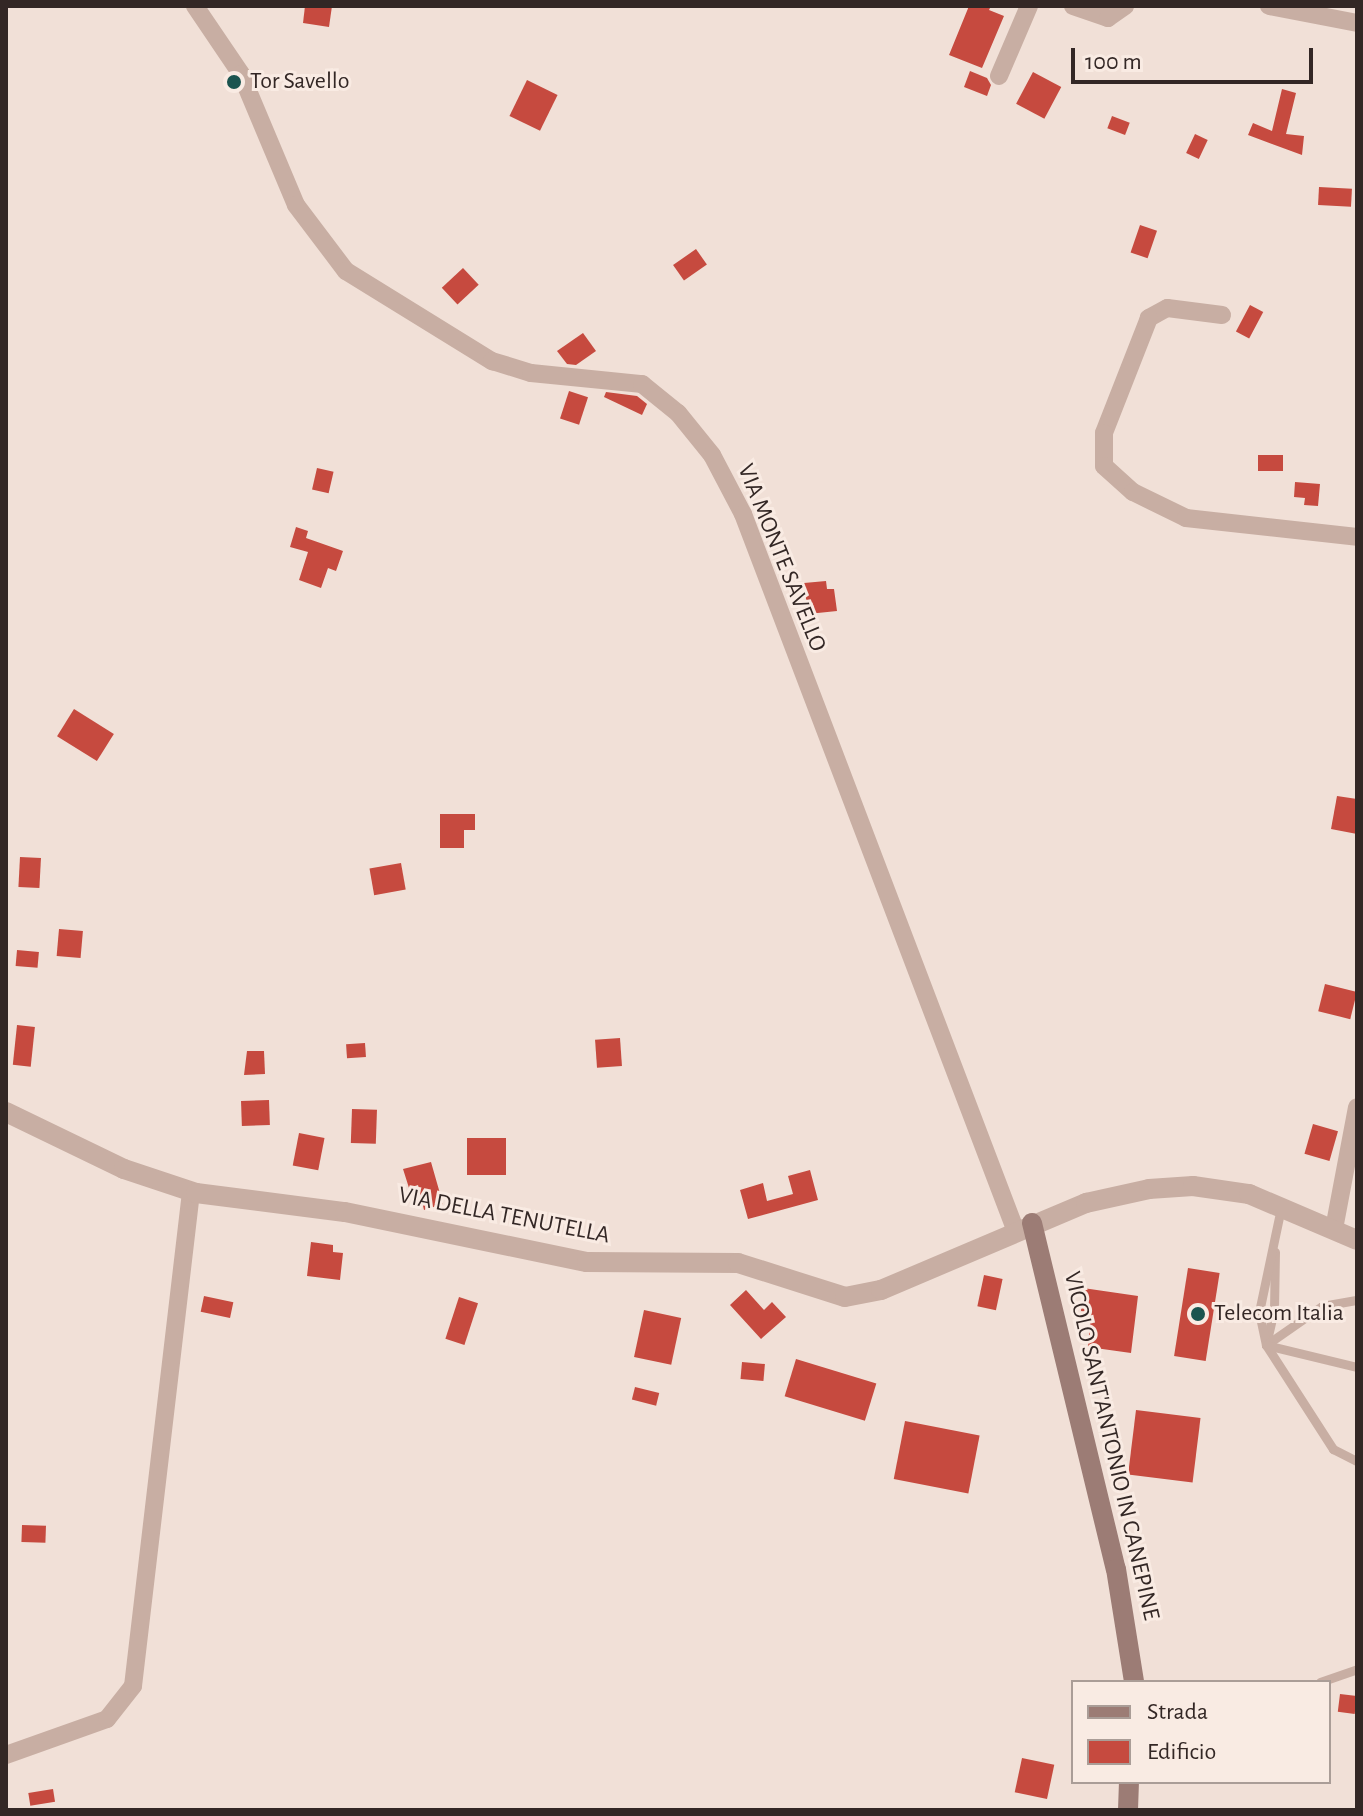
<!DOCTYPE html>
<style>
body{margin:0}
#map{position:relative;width:1363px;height:1816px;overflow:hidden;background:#f1e0d7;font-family:"Alegreya Sans",sans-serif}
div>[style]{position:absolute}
.building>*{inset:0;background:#c64a3f;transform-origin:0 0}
.service>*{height:9px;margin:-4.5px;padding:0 4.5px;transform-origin:4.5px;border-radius:4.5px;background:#c8aea3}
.minor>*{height:18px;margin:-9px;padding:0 9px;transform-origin:9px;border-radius:9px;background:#c8aea3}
.tertiary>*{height:20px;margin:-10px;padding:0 10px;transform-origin:10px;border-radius:10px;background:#c8aea3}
.secondary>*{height:20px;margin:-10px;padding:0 10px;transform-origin:10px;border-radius:10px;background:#9c7c75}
.dots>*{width:22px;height:22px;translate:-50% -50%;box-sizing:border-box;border:4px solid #f9ebe3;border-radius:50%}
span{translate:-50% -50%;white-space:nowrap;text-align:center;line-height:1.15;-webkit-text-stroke:6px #f9ebe3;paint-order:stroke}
.poi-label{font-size:24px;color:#332725}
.left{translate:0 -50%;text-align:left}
.street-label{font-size:24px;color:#332725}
.frame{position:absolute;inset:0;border:8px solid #332725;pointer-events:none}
.legend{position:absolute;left:1071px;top:1680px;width:260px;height:104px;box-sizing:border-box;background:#f9ebe3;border:2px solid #aa9d97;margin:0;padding:10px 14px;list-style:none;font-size:24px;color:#332725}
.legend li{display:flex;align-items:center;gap:16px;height:40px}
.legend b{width:40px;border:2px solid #aa9d97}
.scale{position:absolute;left:1071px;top:48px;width:242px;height:36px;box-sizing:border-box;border:4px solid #332725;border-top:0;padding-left:10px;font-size:24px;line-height:28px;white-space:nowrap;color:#332725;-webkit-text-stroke:6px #f9ebe3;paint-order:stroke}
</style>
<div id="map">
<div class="building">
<div style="clip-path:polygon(305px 6px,332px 6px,329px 27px,303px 23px)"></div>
<div style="clip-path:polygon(969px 6px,991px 6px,989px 10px,1004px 16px,982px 68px,949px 55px)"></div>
<div style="clip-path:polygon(970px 71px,987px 78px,991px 85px,987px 96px,964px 87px)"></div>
<div style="left:1033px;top:72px;width:32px;height:36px;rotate:28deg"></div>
<div style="left:527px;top:80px;width:34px;height:40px;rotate:26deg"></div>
<div style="clip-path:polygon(1282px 89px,1296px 93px,1286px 134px,1304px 136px,1302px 155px,1248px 135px,1253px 123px,1272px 131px)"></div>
<div style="left:1112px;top:116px;width:19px;height:13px;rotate:21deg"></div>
<div style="left:1195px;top:134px;width:14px;height:21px;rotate:25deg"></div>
<div style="left:1319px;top:187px;width:33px;height:18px;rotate:3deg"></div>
<div style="left:1140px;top:225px;width:18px;height:29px;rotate:19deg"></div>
<div style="left:696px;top:249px;width:19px;height:28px;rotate:55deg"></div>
<div style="left:463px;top:268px;width:23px;height:29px;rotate:47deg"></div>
<div style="left:1250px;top:305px;width:15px;height:30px;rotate:28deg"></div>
<div style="clip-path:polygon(583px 333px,596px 351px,576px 365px,567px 364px,557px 351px)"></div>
<div style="left:569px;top:391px;width:20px;height:29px;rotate:18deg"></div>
<div style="clip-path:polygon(606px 392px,637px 396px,647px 404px,642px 415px,604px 397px)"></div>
<div style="left:1258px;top:455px;width:25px;height:16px"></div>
<div style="left:317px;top:468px;width:17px;height:22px;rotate:13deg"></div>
<div style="clip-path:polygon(1295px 482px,1320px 484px,1318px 506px,1304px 505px,1305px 498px,1294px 497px)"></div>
<div style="clip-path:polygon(296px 527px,308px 531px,306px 538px,343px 551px,336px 571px,328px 568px,321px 588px,299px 580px,308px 552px,290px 547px)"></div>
<div style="clip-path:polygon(826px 581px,827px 589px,834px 589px,837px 611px,808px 614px,804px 583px)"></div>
<div style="left:74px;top:709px;width:47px;height:32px;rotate:32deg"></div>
<div style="clip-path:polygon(1337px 796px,1357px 799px,1357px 834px,1331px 829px)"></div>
<div style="clip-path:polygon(440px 814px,475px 814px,475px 830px,464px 830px,464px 848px,440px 848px)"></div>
<div style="left:20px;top:857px;width:21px;height:30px;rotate:3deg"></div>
<div style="left:401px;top:863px;width:27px;height:32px;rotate:80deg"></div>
<div style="left:59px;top:929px;width:24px;height:27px;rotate:5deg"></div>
<div style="left:17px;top:950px;width:22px;height:16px;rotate:5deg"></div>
<div style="left:1325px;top:984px;width:33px;height:28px;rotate:14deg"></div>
<div style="left:17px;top:1025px;width:18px;height:40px;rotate:6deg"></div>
<div style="left:620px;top:1038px;width:28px;height:25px;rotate:86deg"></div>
<div style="left:365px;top:1043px;width:14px;height:19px;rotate:86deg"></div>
<div style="clip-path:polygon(247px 1051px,264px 1051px,265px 1074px,244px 1075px)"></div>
<div style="left:269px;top:1100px;width:25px;height:28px;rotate:88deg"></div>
<div style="left:352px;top:1109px;width:25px;height:34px;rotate:2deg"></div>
<div style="left:1313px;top:1124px;width:26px;height:31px;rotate:16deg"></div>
<div style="left:299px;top:1133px;width:26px;height:33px;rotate:11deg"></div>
<div style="left:467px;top:1138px;width:39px;height:37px"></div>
<div style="clip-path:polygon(431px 1162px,443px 1204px,424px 1210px,418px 1185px,409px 1188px,403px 1169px)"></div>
<div style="clip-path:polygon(810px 1170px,818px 1200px,748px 1219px,740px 1190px,763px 1183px,767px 1201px,793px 1194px,788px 1176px)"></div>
<div style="clip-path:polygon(311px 1242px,333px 1245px,333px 1252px,343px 1253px,340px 1280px,307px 1276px)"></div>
<div style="left:1188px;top:1268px;width:32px;height:89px;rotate:9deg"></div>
<div style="left:984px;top:1275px;width:19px;height:32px;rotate:12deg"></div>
<div style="clip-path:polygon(1083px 1288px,1138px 1296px,1131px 1353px,1088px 1347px,1091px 1312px,1081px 1311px)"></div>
<div style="clip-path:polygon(746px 1290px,764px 1310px,772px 1302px,786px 1317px,761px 1339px,730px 1305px)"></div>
<div style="left:204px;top:1296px;width:30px;height:16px;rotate:12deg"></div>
<div style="left:459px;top:1297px;width:20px;height:44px;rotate:18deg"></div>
<div style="left:644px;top:1310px;width:38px;height:48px;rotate:12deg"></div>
<div style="left:796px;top:1359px;width:84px;height:39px;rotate:17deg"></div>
<div style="left:742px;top:1362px;width:23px;height:17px;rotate:5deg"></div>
<div style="left:635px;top:1387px;width:25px;height:13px;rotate:14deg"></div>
<div style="left:1136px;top:1410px;width:65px;height:65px;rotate:7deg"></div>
<div style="left:905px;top:1421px;width:76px;height:59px;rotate:11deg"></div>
<div style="left:22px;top:1525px;width:24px;height:17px;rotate:2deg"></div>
<div style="left:1340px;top:1694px;width:17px;height:18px;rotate:7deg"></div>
<div style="left:1022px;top:1758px;width:33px;height:35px;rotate:12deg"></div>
<div style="left:53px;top:1789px;width:13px;height:25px;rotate:81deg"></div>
</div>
<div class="service">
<div style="left:1275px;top:1252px;width:58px;rotate:91deg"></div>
<div style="left:1274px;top:1310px;width:36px;rotate:103deg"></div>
<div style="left:1266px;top:1345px;width:34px;rotate:-102deg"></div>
<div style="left:1259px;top:1312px;width:97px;rotate:-78.1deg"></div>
<div style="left:1266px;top:1345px;width:124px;rotate:57.2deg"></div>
<div style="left:1333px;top:1449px;width:27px;rotate:27deg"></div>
<div style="left:1266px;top:1345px;width:68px;rotate:-34.9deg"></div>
<div style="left:1322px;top:1306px;width:36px;rotate:-10deg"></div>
<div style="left:1266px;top:1345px;width:94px;rotate:13.6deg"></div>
<div style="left:1320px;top:1682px;width:39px;rotate:-19deg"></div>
</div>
<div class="minor">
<div style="left:195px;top:6px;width:82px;rotate:55.9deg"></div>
<div style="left:241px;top:74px;width:142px;rotate:67.2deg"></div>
<div style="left:296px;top:205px;width:83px;rotate:52.9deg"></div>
<div style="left:346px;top:271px;width:172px;rotate:31.7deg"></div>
<div style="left:492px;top:361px;width:41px;rotate:17.1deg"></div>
<div style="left:531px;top:373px;width:112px;rotate:5.7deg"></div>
<div style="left:642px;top:384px;width:46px;rotate:38.9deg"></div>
<div style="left:678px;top:413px;width:54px;rotate:51deg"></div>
<div style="left:712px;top:455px;width:67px;rotate:62.3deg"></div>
<div style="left:743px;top:514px;width:765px;rotate:69.17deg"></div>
<div style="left:1073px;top:6px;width:37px;rotate:19deg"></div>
<div style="left:1108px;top:18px;width:21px;rotate:-35deg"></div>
<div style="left:1269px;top:6px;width:90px;rotate:10.9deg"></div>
<div style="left:999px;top:76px;width:76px;rotate:-66.8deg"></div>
<div style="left:1222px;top:315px;width:55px;rotate:-172.7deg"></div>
<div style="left:1167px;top:308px;width:21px;rotate:151deg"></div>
<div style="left:1149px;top:318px;width:123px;rotate:111.4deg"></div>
<div style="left:1104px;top:433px;width:33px;rotate:90deg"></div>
<div style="left:1104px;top:466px;width:39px;rotate:42deg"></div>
<div style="left:1133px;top:492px;width:59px;rotate:26.1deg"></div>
<div style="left:1186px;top:518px;width:172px;rotate:6.3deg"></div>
<div style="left:1334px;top:1229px;width:124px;rotate:-79.3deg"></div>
<div style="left:6px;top:1755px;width:107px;rotate:-19.6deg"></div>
<div style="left:107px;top:1719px;width:42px;rotate:-51.8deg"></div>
<div style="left:133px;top:1686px;width:497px;rotate:-83.3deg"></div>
</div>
<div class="tertiary">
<div style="left:6px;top:1112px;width:131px;rotate:25.8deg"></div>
<div style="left:124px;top:1169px;width:76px;rotate:18.4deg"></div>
<div style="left:196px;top:1193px;width:150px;rotate:7.3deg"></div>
<div style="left:345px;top:1212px;width:247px;rotate:11.7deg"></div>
<div style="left:587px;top:1262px;width:151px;rotate:0.4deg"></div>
<div style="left:738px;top:1263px;width:112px;rotate:17.6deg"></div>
<div style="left:845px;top:1297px;width:37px;rotate:-11deg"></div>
<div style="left:881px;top:1290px;width:223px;rotate:-23deg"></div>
<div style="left:1086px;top:1203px;width:65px;rotate:-12.5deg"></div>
<div style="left:1149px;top:1189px;width:44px;rotate:-3.9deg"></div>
<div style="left:1193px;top:1186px;width:57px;rotate:8.1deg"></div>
<div style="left:1249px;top:1194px;width:117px;rotate:23.1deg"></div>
</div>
<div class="secondary">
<div style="left:1032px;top:1223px;width:356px;rotate:76.4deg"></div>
<div style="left:1116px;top:1569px;width:114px;rotate:80.9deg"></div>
<div style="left:1128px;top:1810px;width:28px;rotate:-88deg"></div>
</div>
<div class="dots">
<div style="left:234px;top:82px;background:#1b544f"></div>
<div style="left:1198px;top:1314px;background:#1b544f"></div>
</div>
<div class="poi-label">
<span class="left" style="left:250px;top:82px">Tor Savello</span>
<span class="left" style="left:1214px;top:1314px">Telecom Italia</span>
</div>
<div class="street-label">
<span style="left:781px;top:558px;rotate:68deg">VIA MONTE SAVELLO</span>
<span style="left:504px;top:1216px;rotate:11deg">VIA DELLA TENUTELLA</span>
<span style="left:1111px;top:1446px;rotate:77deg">VICOLO SANT'ANTONIO IN CANEPINE</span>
</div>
<div class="frame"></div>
<ul class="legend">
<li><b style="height:10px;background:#9c7c75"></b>Strada</li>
<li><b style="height:22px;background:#c64a3f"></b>Edificio</li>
</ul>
<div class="scale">100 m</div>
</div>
